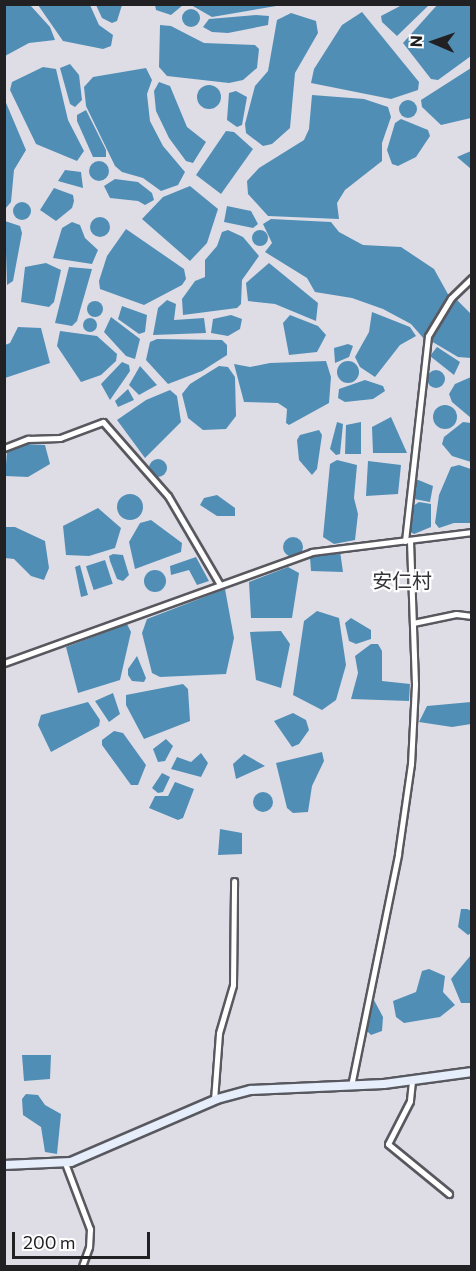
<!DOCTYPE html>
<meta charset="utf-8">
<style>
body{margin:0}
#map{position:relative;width:476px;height:1271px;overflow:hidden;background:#dedde6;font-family:Commissioner,"Noto Sans SC",sans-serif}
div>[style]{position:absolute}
.water>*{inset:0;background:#518eb6;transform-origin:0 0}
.round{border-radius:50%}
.roads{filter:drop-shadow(2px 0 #58585f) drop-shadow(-2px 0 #58585f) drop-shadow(0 2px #58585f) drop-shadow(0 -2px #58585f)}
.street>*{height:5px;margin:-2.5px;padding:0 2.5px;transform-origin:2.5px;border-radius:2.5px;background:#fff}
.secondary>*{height:8px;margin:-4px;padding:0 4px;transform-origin:4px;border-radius:4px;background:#e6edfb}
span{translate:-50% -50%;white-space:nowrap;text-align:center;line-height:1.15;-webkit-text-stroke:4.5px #fff;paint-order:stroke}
.quarter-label{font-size:20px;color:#34333a}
.frame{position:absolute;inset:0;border:6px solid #212124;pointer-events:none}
.north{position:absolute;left:404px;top:12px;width:60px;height:60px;-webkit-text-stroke:4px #fff;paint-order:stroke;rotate:272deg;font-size:16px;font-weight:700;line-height:24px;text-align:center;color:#212124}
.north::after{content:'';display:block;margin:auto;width:21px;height:27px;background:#212124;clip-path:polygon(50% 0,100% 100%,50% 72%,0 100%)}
.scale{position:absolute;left:12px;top:1232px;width:138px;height:27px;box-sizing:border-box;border:3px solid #212124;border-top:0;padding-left:8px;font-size:18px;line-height:21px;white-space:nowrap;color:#212124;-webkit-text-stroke:4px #fff;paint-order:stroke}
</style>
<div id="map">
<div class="water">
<div style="clip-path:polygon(438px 4px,472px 5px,471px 56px,438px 80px,431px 79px,403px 43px)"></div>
<div style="clip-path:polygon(5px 5px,30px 5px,50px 27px,55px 40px,29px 43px,5px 56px)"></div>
<div style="clip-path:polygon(38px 5px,90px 5px,99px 25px,113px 35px,111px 46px,103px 49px,63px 41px)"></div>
<div style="clip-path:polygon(96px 5px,122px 5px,117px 21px,112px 23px,102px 18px)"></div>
<div style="clip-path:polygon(155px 5px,155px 4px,183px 5px,171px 15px,156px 10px)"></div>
<div style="clip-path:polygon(191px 5px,282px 5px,212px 17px)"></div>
<div style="clip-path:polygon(402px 5px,429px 5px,397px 36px,382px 22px,381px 16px)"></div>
<div class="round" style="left:182px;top:9px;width:18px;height:18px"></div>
<div style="clip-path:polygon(362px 12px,419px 82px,418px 90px,391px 99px,311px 83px,314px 69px,342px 25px)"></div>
<div style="clip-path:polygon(291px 13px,316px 21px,318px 33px,295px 73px,290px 128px,272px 144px,263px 146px,246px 133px,245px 124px,255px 86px,268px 71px,277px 20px)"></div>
<div style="clip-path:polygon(256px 15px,269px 16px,268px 25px,228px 33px,212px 32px,203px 27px,209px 19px)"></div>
<div style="clip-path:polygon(160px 25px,171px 26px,204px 43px,255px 45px,259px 49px,257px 68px,243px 80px,229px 83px,167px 76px,159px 67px)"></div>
<div style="clip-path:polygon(70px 64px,79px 75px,82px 100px,75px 107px,70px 104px,60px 68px)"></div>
<div style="clip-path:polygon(43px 67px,56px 69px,68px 120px,84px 151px,77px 161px,36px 144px,10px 90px,12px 82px)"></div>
<div style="clip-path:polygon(146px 68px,152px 80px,147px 94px,150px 121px,163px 146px,185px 172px,178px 185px,161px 191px,143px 178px,122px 172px,115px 166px,86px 106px,84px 87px,93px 77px)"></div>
<div style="clip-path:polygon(471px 68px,471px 118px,441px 125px,422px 107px,421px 100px)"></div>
<div style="clip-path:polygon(159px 82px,170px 86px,187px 127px,206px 142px,193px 163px,186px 161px,169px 138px,156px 111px,154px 91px)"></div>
<div class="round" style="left:197px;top:85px;width:24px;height:24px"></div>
<div style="clip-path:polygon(236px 91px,247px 97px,242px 125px,237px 127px,227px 120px,229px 93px)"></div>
<div style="clip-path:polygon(312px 95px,364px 99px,388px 107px,391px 117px,382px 143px,382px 161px,345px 190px,337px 203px,339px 219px,268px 216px,248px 194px,247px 181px,259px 168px,304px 140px,309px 129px)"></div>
<div style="clip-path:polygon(4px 98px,26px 150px,14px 170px,11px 202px,5px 209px)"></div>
<div class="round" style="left:399px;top:100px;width:18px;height:18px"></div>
<div style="clip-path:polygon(86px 110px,106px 150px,106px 157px,93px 157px,77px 121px,77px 115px)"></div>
<div style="clip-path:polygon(401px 119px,428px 130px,430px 136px,416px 157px,398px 166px,392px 164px,387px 150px,395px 123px)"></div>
<div style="clip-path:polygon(226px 131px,234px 132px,253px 149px,221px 194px,196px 175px)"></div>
<div style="clip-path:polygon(471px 151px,472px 151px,471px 169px,457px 157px)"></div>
<div class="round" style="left:89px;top:161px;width:20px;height:20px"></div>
<div style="clip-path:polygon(65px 170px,81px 172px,83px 188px,58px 181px)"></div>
<div style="clip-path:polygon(115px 179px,138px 182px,152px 193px,154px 200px,145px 205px,138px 201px,110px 198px,104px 186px)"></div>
<div style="clip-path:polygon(190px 186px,218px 209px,207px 243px,190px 261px,142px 219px,163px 197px)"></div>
<div style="clip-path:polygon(54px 188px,73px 195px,74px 201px,72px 208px,56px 221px,40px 210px)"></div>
<div class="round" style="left:13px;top:202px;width:18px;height:18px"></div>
<div style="clip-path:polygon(227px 206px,251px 211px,258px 224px,253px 228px,224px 222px)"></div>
<div class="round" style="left:90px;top:217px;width:20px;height:20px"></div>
<div style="clip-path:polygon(271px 219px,331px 222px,339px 232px,363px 245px,401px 247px,434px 269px,449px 296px,425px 340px,411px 324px,383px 309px,352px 298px,315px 292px,307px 278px,265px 252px,272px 243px,263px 224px)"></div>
<div style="clip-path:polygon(5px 221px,20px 226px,22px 233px,13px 281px,7px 285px)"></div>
<div style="clip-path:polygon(72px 222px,80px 225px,85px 238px,98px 250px,92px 264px,53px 258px,62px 228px)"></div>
<div style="clip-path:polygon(126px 229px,184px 269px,186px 279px,182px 285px,144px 305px,100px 289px,99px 281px,107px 256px)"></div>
<div class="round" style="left:252px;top:230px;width:16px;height:16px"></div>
<div style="clip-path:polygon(228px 230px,243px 237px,259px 256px,242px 280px,241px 304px,237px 308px,183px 315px,182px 299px,195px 281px,205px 277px,205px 260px,217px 246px,222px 232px)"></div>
<div style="clip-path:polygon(46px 263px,61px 270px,54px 302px,49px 307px,21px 302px,25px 267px)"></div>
<div style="clip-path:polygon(269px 263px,318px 303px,316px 321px,275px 304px,248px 301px,246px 283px)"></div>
<div style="clip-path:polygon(69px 267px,92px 269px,77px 321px,72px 326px,55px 323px)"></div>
<div style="clip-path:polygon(456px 299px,471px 314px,471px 358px,458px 357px,431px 341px)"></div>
<div style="clip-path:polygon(167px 300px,176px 304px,174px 320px,204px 318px,206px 333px,153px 335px,158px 308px)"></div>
<div class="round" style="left:87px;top:301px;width:16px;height:16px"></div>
<div style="clip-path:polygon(122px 306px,147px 315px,145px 332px,139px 334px,118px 319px)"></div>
<div style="clip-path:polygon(372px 312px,410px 327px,416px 336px,400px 345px,375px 377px,360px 367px,355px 357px,369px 332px)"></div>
<div style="clip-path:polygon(231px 315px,242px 319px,240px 329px,228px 336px,211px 333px,213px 319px)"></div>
<div style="clip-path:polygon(290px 315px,318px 326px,326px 335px,317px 352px,289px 355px,283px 323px)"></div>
<div style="clip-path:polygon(111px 317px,140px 339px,135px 359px,126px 356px,104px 332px)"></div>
<div class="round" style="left:83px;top:318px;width:14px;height:14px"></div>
<div style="clip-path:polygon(18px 327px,41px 328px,50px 363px,5px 378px,5px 345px,10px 343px)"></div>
<div style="clip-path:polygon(60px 331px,97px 336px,117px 354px,116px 361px,101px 375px,81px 382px,57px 346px)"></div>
<div style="clip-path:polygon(157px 339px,222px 340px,227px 345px,227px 355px,202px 371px,168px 384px,146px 360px,150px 342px)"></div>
<div style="clip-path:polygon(348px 344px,353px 346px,349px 357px,335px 363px,334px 348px)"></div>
<div style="clip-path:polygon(437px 347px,460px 362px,454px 375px,430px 356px)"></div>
<div class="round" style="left:337px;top:361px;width:22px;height:22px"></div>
<div style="clip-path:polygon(326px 361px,331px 377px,329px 403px,289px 425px,286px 423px,287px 409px,278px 403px,244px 402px,234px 364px,250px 367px,270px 363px)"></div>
<div style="clip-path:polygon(122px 362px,129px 365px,130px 371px,110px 400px,101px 384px)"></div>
<div style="clip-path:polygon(140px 366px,157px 385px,139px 395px,129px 385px)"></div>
<div style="clip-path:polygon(219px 366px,228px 367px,235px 377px,236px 416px,226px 429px,203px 430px,188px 418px,182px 394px,190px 384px)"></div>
<div class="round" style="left:427px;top:370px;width:18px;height:18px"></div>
<div style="clip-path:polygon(471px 377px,472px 377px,471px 418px,452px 402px,449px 394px,455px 384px)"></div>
<div style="clip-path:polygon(365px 380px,383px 386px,385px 391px,373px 399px,345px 402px,338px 398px,339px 389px)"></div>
<div style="clip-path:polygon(128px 389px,134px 400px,118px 407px,115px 401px)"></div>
<div style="clip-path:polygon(170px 390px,177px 396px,181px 422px,145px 458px,117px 420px,146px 400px)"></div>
<div class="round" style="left:433px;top:405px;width:24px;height:24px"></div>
<div style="clip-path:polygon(391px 417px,407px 453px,373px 453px,372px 427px)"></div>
<div style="clip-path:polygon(337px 422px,343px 424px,340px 454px,336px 455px,330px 449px)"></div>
<div style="clip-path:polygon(361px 422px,361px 454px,345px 454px,346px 425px)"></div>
<div style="clip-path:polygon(463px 422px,471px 423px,471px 462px,452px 456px,442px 444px,444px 437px)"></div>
<div style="clip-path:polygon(319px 430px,322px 435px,317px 469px,312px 475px,299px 460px,297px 440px,300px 435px)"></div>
<div style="clip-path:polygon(27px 444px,45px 445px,50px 464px,28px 477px,5px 476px,7px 452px)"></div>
<div class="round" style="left:149px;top:459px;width:18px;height:18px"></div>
<div style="clip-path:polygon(337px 460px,357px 465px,354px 498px,358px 514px,355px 540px,334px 544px,323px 537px,330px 464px)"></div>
<div style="clip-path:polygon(368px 461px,401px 465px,398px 494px,366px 496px)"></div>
<div style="clip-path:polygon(459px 465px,471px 469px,471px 523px,454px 523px,439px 528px,435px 523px,439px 495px,451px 467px)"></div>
<div style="clip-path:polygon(416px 479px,433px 486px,430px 502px,414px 499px)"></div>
<div class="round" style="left:117px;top:494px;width:26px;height:26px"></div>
<div style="clip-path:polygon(217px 495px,235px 508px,235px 516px,217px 516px,200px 505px,204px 498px)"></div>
<div style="clip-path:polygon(419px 502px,431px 504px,431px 527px,414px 534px,409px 531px,413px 506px)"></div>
<div style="clip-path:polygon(98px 508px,121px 528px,115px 548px,89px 556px,66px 555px,63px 526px)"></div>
<div style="clip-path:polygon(151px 520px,182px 543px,181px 552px,135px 569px,129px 542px,140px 523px)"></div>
<div style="clip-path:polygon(5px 527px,15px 527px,45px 541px,49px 568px,44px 580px,31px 576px,14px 559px,5px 558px)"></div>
<div class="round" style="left:283px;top:537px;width:20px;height:20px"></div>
<div style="clip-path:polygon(340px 551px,343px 572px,311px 571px,310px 557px)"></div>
<div style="clip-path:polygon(113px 554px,123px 555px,129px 575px,123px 581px,117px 579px,110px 561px,109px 556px)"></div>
<div style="clip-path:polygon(196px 557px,209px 581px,197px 585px,189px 570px,171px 575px,170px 566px)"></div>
<div style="left:105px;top:560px;width:25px;height:20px;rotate:72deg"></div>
<div style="clip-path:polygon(80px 565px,88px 595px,81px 597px,75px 567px)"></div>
<div style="clip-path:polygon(288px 567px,299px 573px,292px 618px,251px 618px,249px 582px)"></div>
<div class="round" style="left:144px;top:570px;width:22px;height:22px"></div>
<div style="clip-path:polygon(225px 589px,234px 638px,226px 674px,160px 677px,152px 673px,142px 633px,147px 619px)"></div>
<div style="clip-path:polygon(317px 611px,339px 618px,346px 665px,336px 700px,322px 710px,293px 695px,304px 621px)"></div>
<div style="clip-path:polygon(351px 618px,371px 630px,371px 639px,356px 644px,349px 641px,345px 623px)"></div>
<div style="clip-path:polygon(127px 624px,131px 632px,120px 680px,78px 693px,66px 647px)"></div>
<div style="clip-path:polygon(281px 631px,290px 644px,281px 688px,256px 680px,250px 632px)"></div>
<div style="clip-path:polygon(371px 644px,378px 644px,382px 651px,382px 681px,410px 684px,409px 701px,351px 699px,358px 673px,355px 656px)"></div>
<div style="clip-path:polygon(137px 656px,146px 678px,144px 682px,132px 681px,128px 675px,128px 669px)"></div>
<div style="clip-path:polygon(183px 684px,188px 689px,190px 721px,144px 739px,126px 705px,126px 695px)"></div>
<div style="clip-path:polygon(113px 693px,120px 714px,109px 722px,95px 701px)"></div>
<div style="clip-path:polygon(88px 702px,100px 720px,99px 726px,51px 752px,38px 725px,41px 715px)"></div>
<div style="clip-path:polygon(471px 702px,471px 724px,452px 727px,419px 722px,427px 706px)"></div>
<div style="clip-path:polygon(293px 713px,306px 720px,309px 730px,299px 744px,292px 747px,274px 721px)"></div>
<div style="clip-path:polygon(114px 731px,123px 733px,146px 765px,138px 785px,131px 785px,102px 745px,102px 740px)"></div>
<div style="clip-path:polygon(166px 739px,173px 746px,165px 761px,158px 762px,153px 749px)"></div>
<div style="clip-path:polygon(322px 752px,324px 761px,312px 786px,308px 812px,293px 813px,287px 808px,276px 763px)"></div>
<div style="clip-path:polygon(201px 753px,208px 763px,201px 777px,171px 769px,177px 757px,191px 762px)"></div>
<div style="clip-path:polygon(244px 754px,265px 766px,236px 779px,233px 764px)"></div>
<div style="clip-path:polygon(162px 773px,170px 777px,163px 792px,158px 793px,152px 788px)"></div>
<div style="clip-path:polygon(175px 782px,194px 789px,183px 818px,178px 820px,149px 808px,155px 796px,168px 796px)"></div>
<div class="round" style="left:253px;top:792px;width:20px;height:20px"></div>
<div style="clip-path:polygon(220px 829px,242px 833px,242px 854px,218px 855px)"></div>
<div style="clip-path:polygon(467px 909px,472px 911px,471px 933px,468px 935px,458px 927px,461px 909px)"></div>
<div style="clip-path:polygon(471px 955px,471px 1003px,461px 1003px,451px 979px)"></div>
<div style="clip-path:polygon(429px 969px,445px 976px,443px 992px,455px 1005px,440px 1017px,404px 1023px,396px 1017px,393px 1001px,416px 992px,422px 971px)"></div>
<div style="clip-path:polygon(374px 1000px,383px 1017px,382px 1031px,371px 1035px,366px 1030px)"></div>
<div style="clip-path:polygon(22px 1055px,51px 1055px,50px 1079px,24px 1081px)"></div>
<div style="clip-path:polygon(26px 1094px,38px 1095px,45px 1105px,61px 1114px,57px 1154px,45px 1152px,41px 1127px,23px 1115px,22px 1099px)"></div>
</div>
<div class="roads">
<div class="street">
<div style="left:4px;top:448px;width:26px;rotate:-21deg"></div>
<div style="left:28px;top:439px;width:32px;rotate:-2deg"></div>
<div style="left:60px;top:438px;width:46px;rotate:-20.4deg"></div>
<div style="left:103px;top:422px;width:98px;rotate:48.7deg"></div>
<div style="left:168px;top:496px;width:101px;rotate:59.6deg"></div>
<div style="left:405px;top:541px;width:206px;rotate:-83.6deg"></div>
<div style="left:428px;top:336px;width:44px;rotate:-58.8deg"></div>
<div style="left:451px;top:298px;width:29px;rotate:-44deg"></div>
<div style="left:413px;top:623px;width:44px;rotate:-11.8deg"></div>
<div style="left:456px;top:614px;width:16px;rotate:7deg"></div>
<div style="left:4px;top:663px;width:327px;rotate:-19.8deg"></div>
<div style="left:312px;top:552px;width:161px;rotate:-7.1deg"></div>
<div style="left:412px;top:1081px;width:20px;rotate:96deg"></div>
<div style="left:410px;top:1101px;width:48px;rotate:117.1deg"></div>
<div style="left:388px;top:1144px;width:79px;rotate:39.3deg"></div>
<div style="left:351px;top:1086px;width:237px;rotate:-78.5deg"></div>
<div style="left:398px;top:854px;width:91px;rotate:-81.8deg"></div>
<div style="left:411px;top:764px;width:80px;rotate:-87.1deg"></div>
<div style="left:415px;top:684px;width:144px;rotate:-92deg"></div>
<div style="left:214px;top:1100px;width:67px;rotate:-85.7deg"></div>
<div style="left:219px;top:1033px;width:50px;rotate:-73.7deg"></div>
<div style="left:233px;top:985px;width:104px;rotate:-89.4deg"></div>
<div style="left:65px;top:1163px;width:71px;rotate:69.3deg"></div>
<div style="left:90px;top:1229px;width:18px;rotate:93deg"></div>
<div style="left:89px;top:1247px;width:20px;rotate:110deg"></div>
</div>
<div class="secondary">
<div style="left:4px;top:1165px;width:67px;rotate:-2.6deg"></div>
<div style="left:71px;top:1162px;width:159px;rotate:-23.3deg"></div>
<div style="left:217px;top:1099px;width:35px;rotate:-15deg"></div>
<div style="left:251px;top:1090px;width:133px;rotate:-2.6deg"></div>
<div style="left:384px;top:1084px;width:89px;rotate:-7.8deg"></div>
</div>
</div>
<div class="quarter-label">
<span style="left:402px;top:580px">安仁村</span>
</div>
<div class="frame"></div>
<div class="north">N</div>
<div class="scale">200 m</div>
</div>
